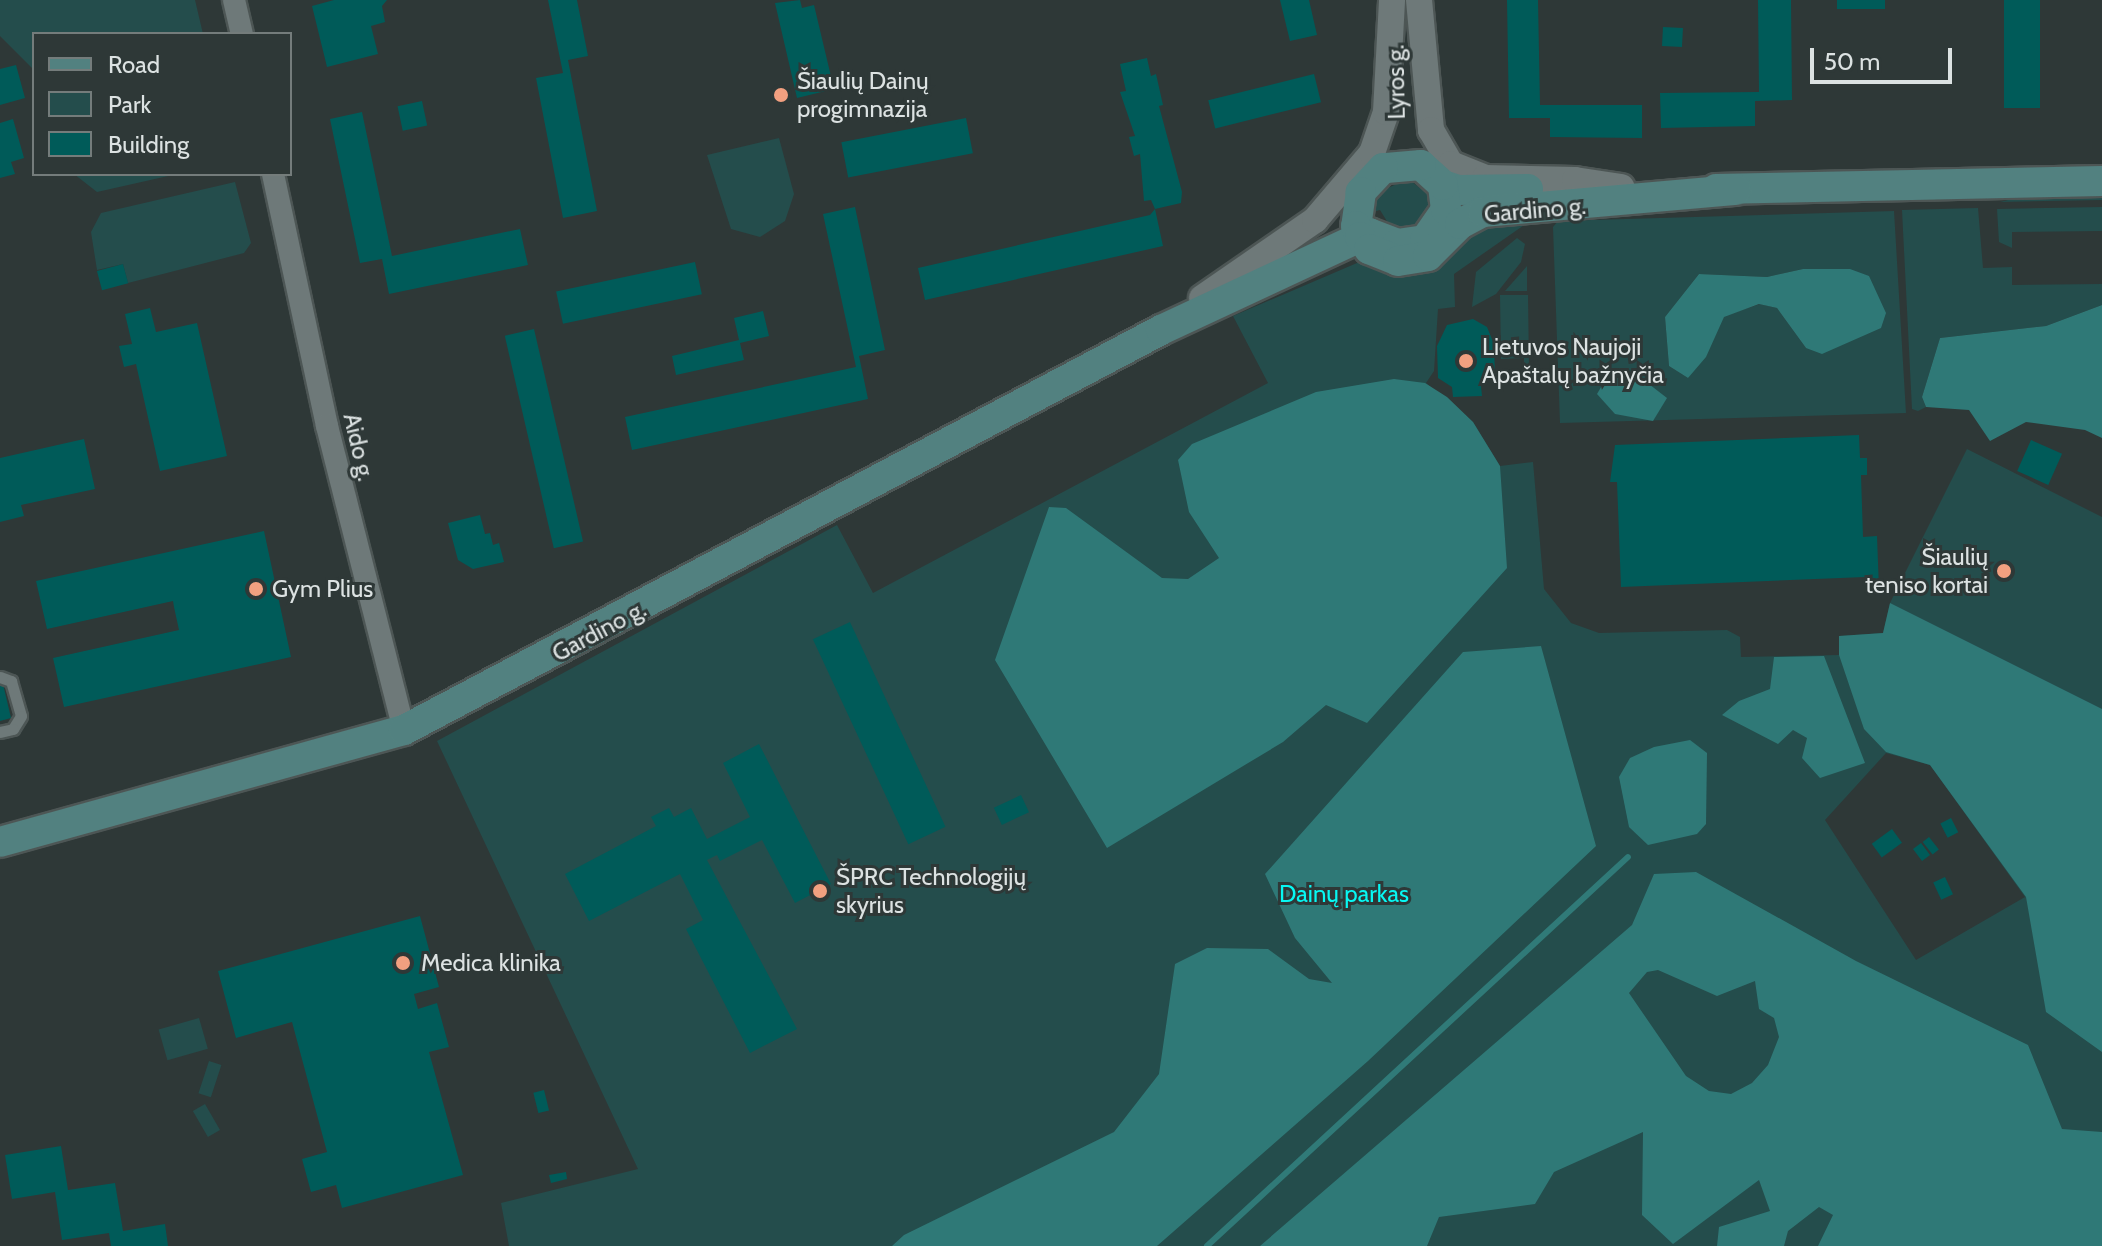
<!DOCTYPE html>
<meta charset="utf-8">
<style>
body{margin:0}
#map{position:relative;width:2102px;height:1246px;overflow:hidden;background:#2e3837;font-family:Cabin,sans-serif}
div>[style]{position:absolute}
.green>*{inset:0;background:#244d4c;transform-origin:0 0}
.forest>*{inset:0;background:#2f7977}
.stream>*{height:6px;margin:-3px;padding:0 3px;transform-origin:3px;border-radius:3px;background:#307a78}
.building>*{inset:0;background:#005b59;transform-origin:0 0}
.roads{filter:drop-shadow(2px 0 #4d5655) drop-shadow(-2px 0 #4d5655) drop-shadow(0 2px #4d5655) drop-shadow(0 -2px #4d5655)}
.service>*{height:11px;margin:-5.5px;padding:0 5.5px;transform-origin:5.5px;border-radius:5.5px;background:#6e7979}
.minor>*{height:22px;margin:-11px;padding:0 11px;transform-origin:11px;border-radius:11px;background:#6e7979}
.tertiary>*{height:26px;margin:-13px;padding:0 13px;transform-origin:13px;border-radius:13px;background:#6e7979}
.secondary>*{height:30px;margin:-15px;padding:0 15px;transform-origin:15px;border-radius:15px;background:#528180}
.dots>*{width:22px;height:22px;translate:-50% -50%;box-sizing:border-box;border:4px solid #2e3837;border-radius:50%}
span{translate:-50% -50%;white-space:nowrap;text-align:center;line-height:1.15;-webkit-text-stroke:6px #2e3837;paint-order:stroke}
.poi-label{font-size:24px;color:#dce2e2}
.left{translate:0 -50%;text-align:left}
.right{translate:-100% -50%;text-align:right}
.street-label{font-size:24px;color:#dce2e2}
.park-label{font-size:24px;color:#07f8f3}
.legend{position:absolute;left:32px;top:32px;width:260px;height:144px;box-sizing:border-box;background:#2e3837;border:2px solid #747c7b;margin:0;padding:10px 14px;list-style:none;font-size:24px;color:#dce2e2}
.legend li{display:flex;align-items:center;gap:16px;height:40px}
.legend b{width:40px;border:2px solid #747c7b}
.scale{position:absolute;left:1810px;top:48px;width:142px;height:36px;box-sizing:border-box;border:4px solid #dce2e2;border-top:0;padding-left:10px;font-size:24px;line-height:28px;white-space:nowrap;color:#dce2e2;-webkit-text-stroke:6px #2e3837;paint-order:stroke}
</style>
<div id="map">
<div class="green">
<div style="clip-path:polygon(0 0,195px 0,203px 34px,34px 34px,34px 70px,0 36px)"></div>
<div style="clip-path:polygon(779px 138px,794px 194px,785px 221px,760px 237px,731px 229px,707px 155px)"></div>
<div style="clip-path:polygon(74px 174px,177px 174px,97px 192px)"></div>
<div style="clip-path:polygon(1408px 179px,1428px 194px,1429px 211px,1419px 224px,1403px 229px,1388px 223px,1380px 210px,1372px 212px,1381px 191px)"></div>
<div style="clip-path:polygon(235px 182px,251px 243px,244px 253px,128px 283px,123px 264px,97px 270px,91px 232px,101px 213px)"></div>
<div style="clip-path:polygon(2102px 197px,2102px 200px,2000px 202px,2008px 200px)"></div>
<div style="clip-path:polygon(2102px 207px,2102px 231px,2012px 232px,2012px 248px,1999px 242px,1997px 209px)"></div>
<div style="clip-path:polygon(1978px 208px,1983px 268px,2012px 267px,2012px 285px,2102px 284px,2102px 305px,2046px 326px,1940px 338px,1922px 397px,1926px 407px,1918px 411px,1912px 409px,1902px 210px)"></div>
<div style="clip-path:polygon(evenodd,1894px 211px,1906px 413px,1560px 423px,1553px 227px,1558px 221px,1894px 211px,1803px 269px,1806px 348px,1777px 308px,1760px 304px,1724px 316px,1688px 378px,1669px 366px,1665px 317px,1699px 274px,1767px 277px,1803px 269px)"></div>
<div style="clip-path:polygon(evenodd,1527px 223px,1454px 274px,1455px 307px,1438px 309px,1434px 371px,1426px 383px,1473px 422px,1500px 466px,1533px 462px,1544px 589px,1571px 623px,1599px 633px,1727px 630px,1740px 637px,1741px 657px,1839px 655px,1839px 636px,1883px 633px,1890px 603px,1967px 449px,2102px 517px,2102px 1246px,509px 1246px,501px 1203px,638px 1169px,437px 741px,837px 525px,873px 593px,1268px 383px,1233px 316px,1364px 260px,1471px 228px,1527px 223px,1886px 753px,1930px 765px,2025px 897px,1916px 960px,1825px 820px,1886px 753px)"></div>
<div style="clip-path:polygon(1517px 238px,1525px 244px,1521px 262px,1496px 294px,1472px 307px,1476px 272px)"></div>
<div style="clip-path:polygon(1527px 266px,1527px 291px,1505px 291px)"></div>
<div style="clip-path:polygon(1500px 295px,1528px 295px,1529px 367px,1524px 367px,1524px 358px,1501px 359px)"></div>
<div style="left:199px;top:1018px;width:32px;height:42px;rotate:74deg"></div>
<div style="left:209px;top:1061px;width:13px;height:34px;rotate:18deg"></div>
<div style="left:205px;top:1104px;width:30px;height:14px;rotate:60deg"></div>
</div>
<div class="forest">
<div style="clip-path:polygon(1803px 269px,1850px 269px,1869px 276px,1886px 313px,1881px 328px,1822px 354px,1806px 348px,1777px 308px,1759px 304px,1724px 317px,1706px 357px,1688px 378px,1669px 366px,1665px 317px,1699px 274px,1767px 277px)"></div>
<div style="clip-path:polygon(2102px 305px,2102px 438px,2085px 430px,2026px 422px,1990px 441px,1969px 410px,1926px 407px,1922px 397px,1940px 338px,2046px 326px)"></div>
<div style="clip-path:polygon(1632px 371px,1667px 398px,1653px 421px,1615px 414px,1597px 394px,1607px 377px)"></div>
<div style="clip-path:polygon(1394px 379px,1425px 383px,1447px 397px,1473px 422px,1500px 466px,1507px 568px,1367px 723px,1326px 705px,1283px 742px,1107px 848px,995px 660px,1049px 507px,1066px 508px,1162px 578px,1188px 579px,1219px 558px,1189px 512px,1178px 460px,1192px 444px,1316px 392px)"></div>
<div style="clip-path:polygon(1890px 603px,2102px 709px,2102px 1052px,2046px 1012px,2026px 897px,1930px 765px,1886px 752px,1864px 729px,1839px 655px,1839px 636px,1883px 633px)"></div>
<div style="clip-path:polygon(1541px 646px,1596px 846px,1368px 1061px,1157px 1246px,892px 1246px,904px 1235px,1114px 1132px,1159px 1074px,1175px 964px,1207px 948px,1268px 949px,1309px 979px,1332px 983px,1295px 938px,1265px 874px,1463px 652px)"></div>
<div style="clip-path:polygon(1824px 656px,1865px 763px,1820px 778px,1802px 758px,1807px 738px,1793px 730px,1778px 744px,1722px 715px,1739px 701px,1770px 689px,1774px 657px)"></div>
<div style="clip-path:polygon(1690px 740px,1707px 753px,1706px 824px,1697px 834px,1648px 845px,1629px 827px,1619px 777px,1630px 758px,1654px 747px)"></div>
<div style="clip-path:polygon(evenodd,1696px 872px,1856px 961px,2028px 1045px,2062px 1129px,2102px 1132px,2102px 1246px,1818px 1246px,1833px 1215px,1819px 1207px,1788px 1231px,1784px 1246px,1717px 1246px,1719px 1227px,1770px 1211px,1759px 1180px,1673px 1244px,1642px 1215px,1643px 1132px,1554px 1172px,1535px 1204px,1439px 1217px,1427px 1246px,1260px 1246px,1632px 925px,1654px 874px,1696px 872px,1658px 970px,1717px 996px,1755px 981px,1759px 1009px,1774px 1018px,1779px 1037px,1768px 1065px,1752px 1083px,1731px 1094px,1709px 1091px,1686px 1076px,1629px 993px,1647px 972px,1658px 970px)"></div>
</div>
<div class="stream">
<div style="left:1207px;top:1246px;width:573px;rotate:-42.74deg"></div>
</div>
<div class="building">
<div style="clip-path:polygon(334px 0,387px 0,382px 6px,385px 22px,371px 26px,378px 54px,327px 67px,312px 6px)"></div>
<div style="clip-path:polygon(548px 0,577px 0,588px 56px,568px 60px,597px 211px,563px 218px,536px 78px,563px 73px)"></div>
<div style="clip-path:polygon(800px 0,802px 8px,814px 5px,834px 89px,797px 98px,775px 3px)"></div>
<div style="clip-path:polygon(1280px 0,1309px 0,1317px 35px,1290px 41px)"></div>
<div style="clip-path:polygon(1507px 0,1538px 0,1540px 105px,1642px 105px,1642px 138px,1550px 137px,1550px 118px,1509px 118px)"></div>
<div style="clip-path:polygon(1758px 0,1791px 0,1792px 100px,1755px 101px,1755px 126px,1661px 128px,1660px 93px,1759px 92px)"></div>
<div style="left:1837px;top:0;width:48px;height:9px"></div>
<div style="left:2004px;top:0;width:36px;height:108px"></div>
<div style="left:1663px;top:27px;width:20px;height:19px;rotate:3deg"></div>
<div style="clip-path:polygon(1147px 58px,1151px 76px,1156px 74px,1163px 105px,1159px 106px,1182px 192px,1181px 203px,1155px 209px,1163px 246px,925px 300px,918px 268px,1150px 215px,1155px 209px,1151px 200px,1144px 201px,1140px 154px,1134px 156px,1129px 137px,1135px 136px,1120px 92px,1126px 91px,1120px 64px)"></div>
<div style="clip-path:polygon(16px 65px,25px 98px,0 105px,0 69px)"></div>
<div style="left:1314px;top:74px;width:29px;height:109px;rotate:76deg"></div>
<div style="left:422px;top:101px;width:25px;height:25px;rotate:78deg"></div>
<div style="clip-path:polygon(362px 112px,392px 256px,520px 229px,528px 265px,389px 294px,382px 259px,360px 263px,330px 119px)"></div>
<div style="left:966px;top:118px;width:36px;height:127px;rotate:79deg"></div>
<div style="clip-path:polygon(13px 119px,24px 158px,11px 162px,15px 174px,0 178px,0 123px)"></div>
<div style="clip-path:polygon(855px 207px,885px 350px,859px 356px,868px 399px,632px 450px,625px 417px,856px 367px,823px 214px)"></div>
<div style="left:695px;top:262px;width:33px;height:142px;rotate:78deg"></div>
<div style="left:123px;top:264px;width:20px;height:27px;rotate:75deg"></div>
<div style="clip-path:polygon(150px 308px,156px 332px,197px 323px,227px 456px,160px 471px,136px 364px,124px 367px,119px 346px,132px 344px,125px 314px)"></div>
<div style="clip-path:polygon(763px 311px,769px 336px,740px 343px,744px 360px,676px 375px,672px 356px,739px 340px,734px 318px)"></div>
<div style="clip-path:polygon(1473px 319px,1487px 327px,1494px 344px,1495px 376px,1481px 386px,1482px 396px,1453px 397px,1452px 387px,1438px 378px,1437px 346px,1447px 325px)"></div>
<div style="left:534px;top:329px;width:218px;height:30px;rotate:77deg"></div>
<div style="clip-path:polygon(1859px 435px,1860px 458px,1867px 458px,1867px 475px,1861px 475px,1863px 537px,1877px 536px,1879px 589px,1865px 589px,1865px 577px,1621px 587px,1617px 482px,1610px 482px,1615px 445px)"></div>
<div style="clip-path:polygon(84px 439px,95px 489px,21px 505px,24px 516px,0 522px,0 458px)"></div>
<div style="left:2031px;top:440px;width:34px;height:34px;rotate:24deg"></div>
<div style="clip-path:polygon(480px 515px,485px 534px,490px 533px,493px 545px,499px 543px,504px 562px,473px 569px,458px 560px,448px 523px)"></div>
<div style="clip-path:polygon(264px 531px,291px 657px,64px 707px,53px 658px,179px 630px,174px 607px,173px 601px,47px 629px,36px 581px)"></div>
<div style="left:850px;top:622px;width:226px;height:41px;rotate:65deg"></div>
<div style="clip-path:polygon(3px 684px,11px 718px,0 721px,0 685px)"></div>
<div style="clip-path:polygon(759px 744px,831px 884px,795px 903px,762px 840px,720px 861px,717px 855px,707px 860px,797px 1029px,750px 1053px,686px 929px,703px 920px,680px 874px,589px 921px,565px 874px,656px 826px,651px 817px,669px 808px,674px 817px,691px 808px,707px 839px,750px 817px,723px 763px)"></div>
<div style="left:1021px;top:795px;width:19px;height:30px;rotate:65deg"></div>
<div style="left:1951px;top:818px;width:16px;height:12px;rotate:63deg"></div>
<div style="left:1892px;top:829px;width:17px;height:25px;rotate:54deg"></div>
<div style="left:1929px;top:837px;width:16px;height:8px;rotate:52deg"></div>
<div style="left:1921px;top:843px;width:15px;height:10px;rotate:53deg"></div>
<div style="left:1945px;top:877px;width:19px;height:13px;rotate:65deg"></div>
<div style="clip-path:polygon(420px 916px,439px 987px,414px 994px,418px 1009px,437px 1003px,449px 1047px,429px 1052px,463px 1175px,342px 1208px,336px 1185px,311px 1192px,302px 1159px,327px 1152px,292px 1022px,236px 1038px,218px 971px)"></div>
<div style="left:544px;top:1090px;width:21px;height:11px;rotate:76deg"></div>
<div style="clip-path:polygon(61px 1146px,68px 1190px,115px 1183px,123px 1231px,165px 1224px,168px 1246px,111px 1246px,109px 1233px,62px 1240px,55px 1192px,12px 1199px,5px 1155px)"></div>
<div style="clip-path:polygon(566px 1172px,567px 1179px,551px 1183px,549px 1175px)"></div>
</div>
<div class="roads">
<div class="service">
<div style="left:0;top:677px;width:12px;rotate:20deg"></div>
<div style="left:11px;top:681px;width:36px;rotate:74deg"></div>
<div style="left:21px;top:716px;width:15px;rotate:122deg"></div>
<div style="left:13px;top:729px;width:13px;rotate:167deg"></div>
</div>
<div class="minor">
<div style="left:234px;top:0;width:35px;rotate:77deg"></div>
<div style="left:273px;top:174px;width:258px;rotate:77.9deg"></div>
<div style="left:327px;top:426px;width:314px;rotate:75.8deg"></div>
</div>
<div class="tertiary">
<div style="left:1419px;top:0;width:131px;rotate:84.7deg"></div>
<div style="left:1431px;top:130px;width:39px;rotate:60deg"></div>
<div style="left:1451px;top:164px;width:37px;rotate:22deg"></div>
<div style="left:1485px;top:178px;width:90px;rotate:1.3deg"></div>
<div style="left:1575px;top:180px;width:47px;rotate:8.7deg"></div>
<div style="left:1202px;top:298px;width:137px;rotate:-34.6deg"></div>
<div style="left:1315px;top:220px;width:88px;rotate:-49.6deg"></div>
<div style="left:1372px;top:153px;width:43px;rotate:-71.1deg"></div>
<div style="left:1386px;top:112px;width:112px;rotate:-86.9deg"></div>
</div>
<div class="secondary">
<div style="left:1443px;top:185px;width:16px;rotate:18deg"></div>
<div style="left:1458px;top:190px;width:70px;rotate:-0.8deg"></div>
<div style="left:1716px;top:189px;width:386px;rotate:-1.2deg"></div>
<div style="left:0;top:842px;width:419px;rotate:-15.5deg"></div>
<div style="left:404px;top:730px;width:856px;rotate:-27.85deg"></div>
<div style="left:1161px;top:330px;width:220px;rotate:-25deg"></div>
<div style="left:1360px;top:237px;width:10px;rotate:-24deg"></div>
<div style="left:1369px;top:233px;width:30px;rotate:21deg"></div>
<div style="left:1397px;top:244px;width:28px;rotate:-8deg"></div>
<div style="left:1425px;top:240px;width:37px;rotate:-55deg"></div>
<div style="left:1446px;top:210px;width:25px;rotate:-97deg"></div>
<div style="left:1443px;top:185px;width:30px;rotate:-138deg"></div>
<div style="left:1421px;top:165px;width:38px;rotate:175deg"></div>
<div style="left:1383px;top:168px;width:33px;rotate:133deg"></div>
<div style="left:1361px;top:192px;width:34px;rotate:98deg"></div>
<div style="left:1356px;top:226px;width:12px;rotate:70deg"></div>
<div style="left:1360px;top:237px;width:15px;rotate:53deg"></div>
<div style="left:1369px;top:249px;width:31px;rotate:22deg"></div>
<div style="left:1398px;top:261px;width:30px;rotate:-9deg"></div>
<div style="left:1428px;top:256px;width:45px;rotate:-45deg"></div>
<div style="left:1460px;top:224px;width:26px;rotate:-28deg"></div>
<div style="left:1483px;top:212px;width:254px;rotate:-5deg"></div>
</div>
</div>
<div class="dots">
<div style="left:781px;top:95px;background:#f2a080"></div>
<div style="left:1466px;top:361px;background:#f2a080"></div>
<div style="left:2004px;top:571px;background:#f2a080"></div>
<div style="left:256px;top:589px;background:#f2a080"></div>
<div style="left:820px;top:891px;background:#f2a080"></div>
<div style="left:403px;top:963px;background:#f2a080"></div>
</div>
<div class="poi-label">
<span class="left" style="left:797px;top:95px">Šiaulių Dainų<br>progimnazija</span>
<span class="left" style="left:1482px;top:361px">Lietuvos Naujoji<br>Apaštalų bažnyčia</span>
<span class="right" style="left:1988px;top:571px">Šiaulių<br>teniso kortai</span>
<span class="left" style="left:272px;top:589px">Gym Plius</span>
<span class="left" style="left:836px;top:891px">ŠPRC Technologijų<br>skyrius</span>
<span class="left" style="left:421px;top:963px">Medica klinika</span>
</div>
<div class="street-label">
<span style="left:1396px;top:82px;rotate:-91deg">Lyros g.</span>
<span style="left:1535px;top:210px;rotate:-5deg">Gardino g.</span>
<span style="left:359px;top:447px;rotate:77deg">Aido g.</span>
<span style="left:599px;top:631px;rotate:-28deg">Gardino g.</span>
</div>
<div class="park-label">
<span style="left:1344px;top:894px">Dainų parkas</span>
</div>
<ul class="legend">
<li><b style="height:10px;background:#528180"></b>Road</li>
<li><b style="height:22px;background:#244d4c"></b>Park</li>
<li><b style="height:22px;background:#005b59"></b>Building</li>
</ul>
<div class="scale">50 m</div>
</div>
